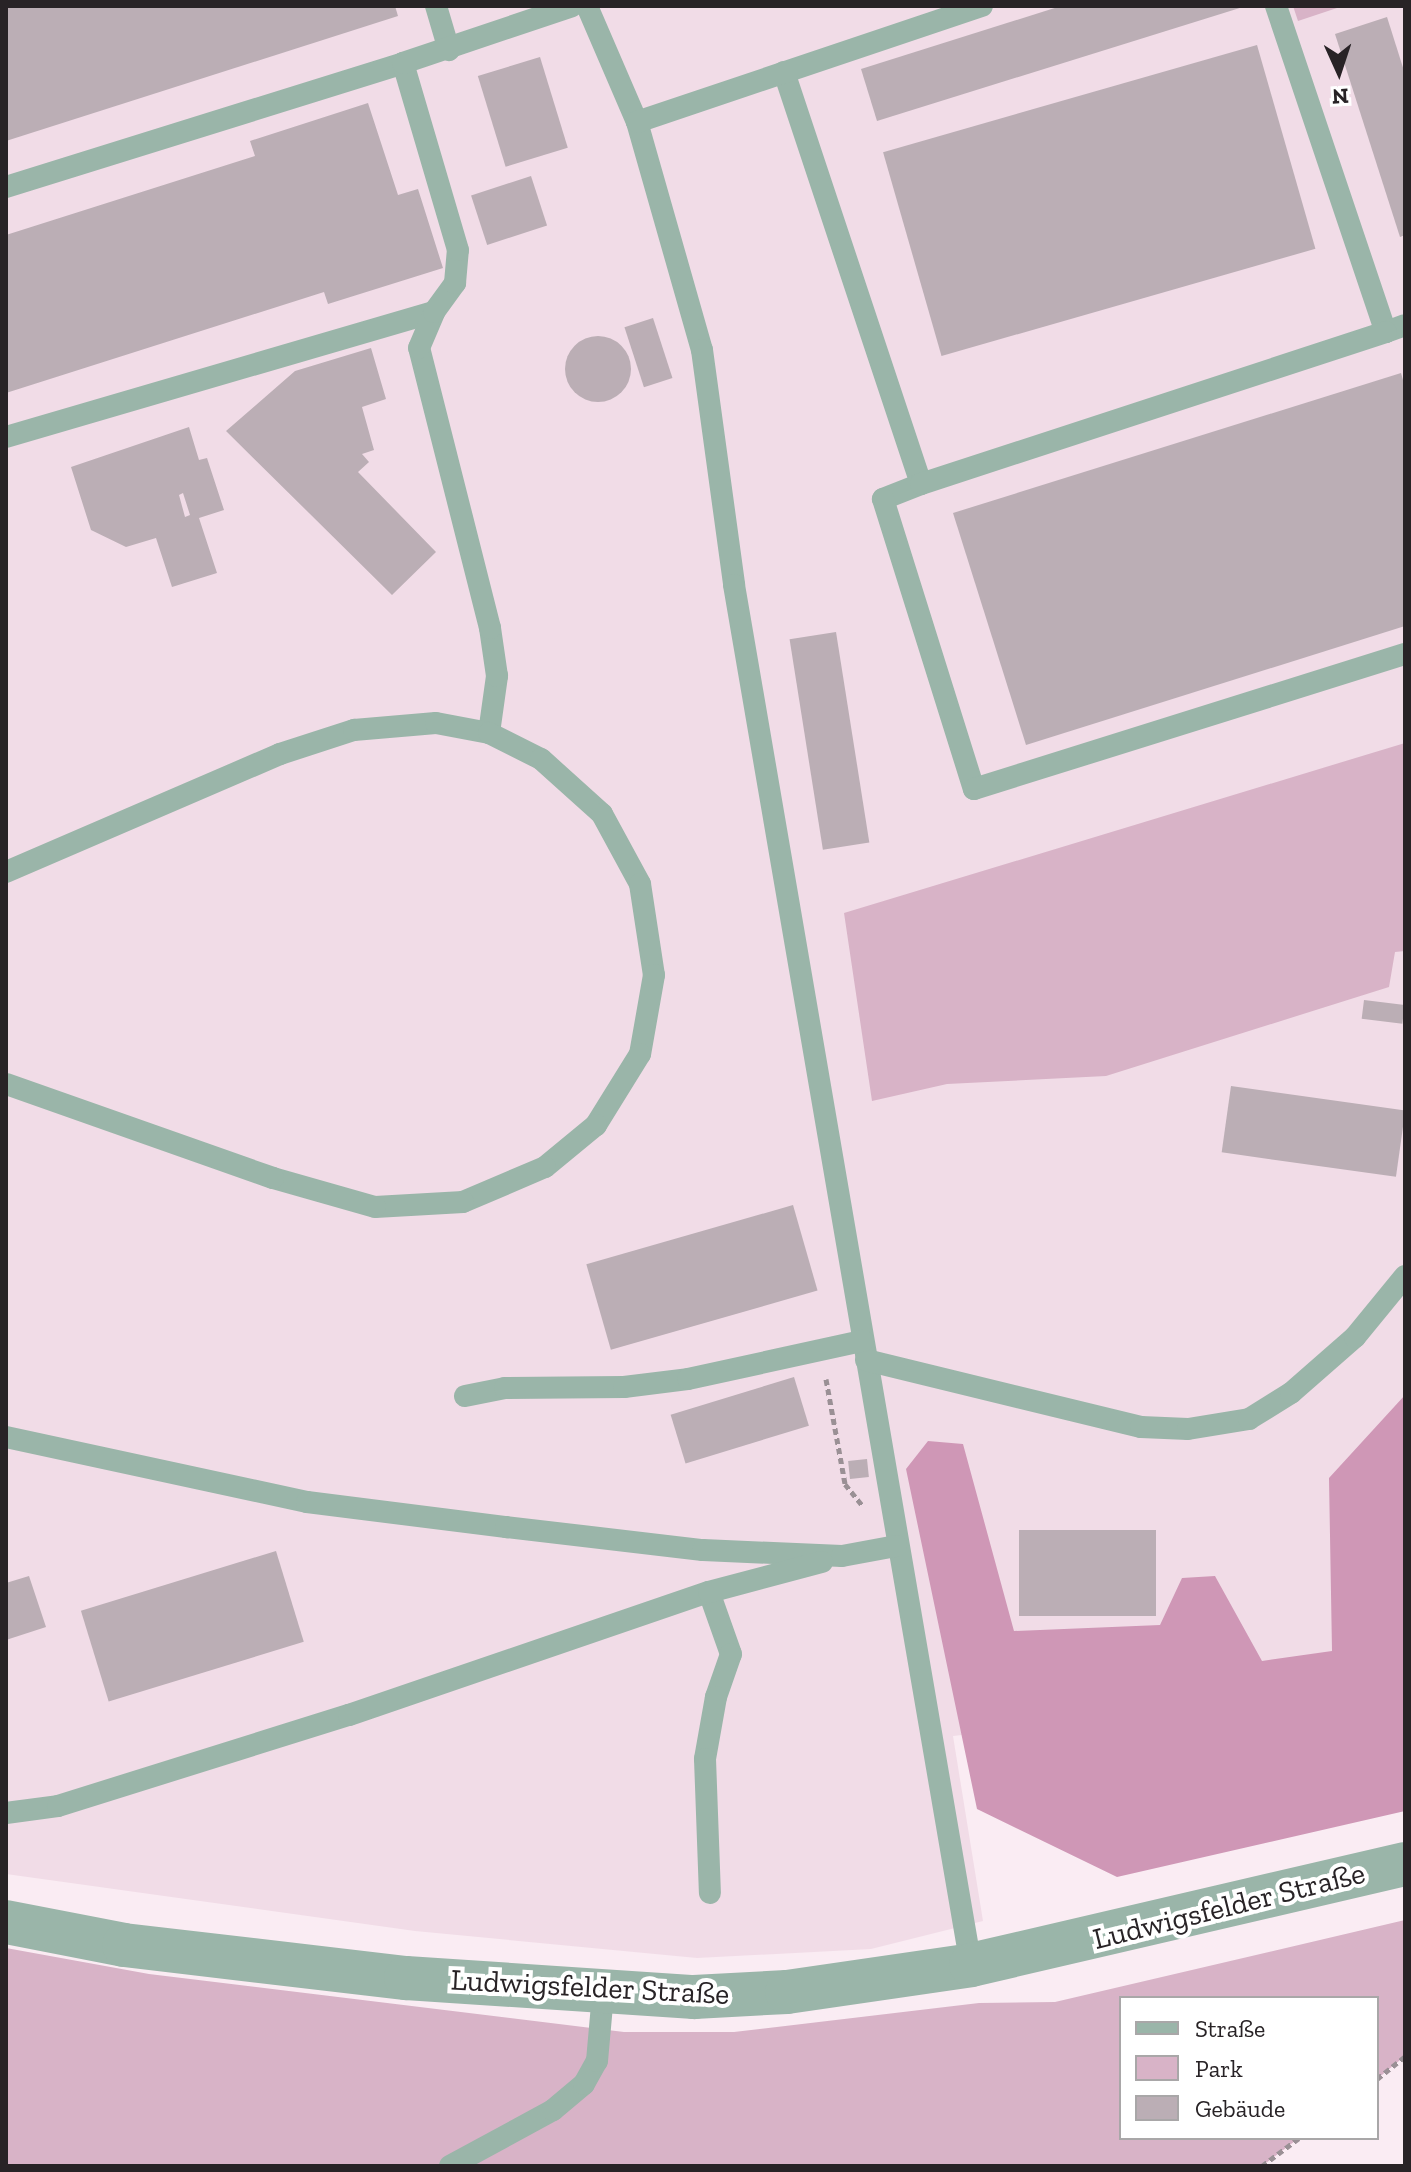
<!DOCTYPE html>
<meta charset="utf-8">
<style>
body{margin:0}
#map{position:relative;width:1411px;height:2172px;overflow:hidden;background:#faecf3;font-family:"Zilla Slab",serif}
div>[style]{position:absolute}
.built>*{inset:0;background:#f1dce7}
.green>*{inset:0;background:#d8b3c7}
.forest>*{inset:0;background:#cf97b6}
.building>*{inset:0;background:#bbaeb5;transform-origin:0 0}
.round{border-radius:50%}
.path>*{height:5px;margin-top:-2.5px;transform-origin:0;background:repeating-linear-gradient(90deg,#9a9095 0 6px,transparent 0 10px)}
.service>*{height:22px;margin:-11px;padding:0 11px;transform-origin:11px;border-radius:11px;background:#9ab5a9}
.tertiary>*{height:44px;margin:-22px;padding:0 22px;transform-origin:22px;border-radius:22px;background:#9ab5a9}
span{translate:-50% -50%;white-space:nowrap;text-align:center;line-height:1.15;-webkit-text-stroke:8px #fff;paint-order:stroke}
.street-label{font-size:30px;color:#282326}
.frame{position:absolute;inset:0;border:8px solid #282326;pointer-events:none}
.legend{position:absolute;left:1119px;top:1996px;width:260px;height:144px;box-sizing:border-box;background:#fff;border:2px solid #a9a7a8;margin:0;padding:10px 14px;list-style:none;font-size:24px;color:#282326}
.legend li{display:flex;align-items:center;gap:16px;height:40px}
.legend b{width:40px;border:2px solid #a9a7a8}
.north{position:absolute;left:1299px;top:32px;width:80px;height:80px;-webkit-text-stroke:6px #fff;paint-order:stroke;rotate:177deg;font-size:22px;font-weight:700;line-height:32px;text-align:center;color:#282326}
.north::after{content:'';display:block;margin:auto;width:28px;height:36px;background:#282326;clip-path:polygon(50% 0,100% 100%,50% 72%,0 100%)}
</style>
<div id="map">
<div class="built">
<div style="clip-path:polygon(6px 6px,1405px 6px,1405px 1445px,1368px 1690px,953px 1736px,983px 1921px,871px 1949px,697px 1958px,415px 1931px,6px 1874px)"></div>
</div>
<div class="green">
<div style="clip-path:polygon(1293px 6px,1343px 6px,1298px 21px)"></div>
<div style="clip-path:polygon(1405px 743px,1405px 951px,1395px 952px,1389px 987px,1106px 1076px,947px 1084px,872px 1101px,844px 913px)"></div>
<div style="clip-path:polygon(1405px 1920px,1405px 2056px,1377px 2079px,1377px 1998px,1121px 1998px,1121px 2138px,1299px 2138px,1262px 2166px,6px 2166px,6px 1948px,149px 1974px,624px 2032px,734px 2032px,979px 2003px,1055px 2002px)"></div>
</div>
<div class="forest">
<div style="clip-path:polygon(1405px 1395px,1405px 1811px,1117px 1877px,977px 1809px,906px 1469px,928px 1441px,963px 1444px,1014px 1631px,1160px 1625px,1182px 1578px,1215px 1576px,1262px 1661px,1332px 1651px,1329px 1478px)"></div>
</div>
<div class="building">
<div style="clip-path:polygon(6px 6px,395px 6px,398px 16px,6px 141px)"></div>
<div style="clip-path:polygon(1061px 6px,1243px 7px,877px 121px,861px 69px)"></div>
<div style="clip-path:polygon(1387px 17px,1405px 74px,1405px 235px,1400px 237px,1335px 34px)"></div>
<div style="left:1257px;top:45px;width:212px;height:389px;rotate:74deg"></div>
<div style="left:540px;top:57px;width:95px;height:65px;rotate:73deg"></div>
<div style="clip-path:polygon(368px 103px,398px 195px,418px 189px,443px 268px,328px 304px,324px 292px,6px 393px,6px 235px,255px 156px,250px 141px)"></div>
<div style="left:531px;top:176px;width:52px;height:63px;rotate:72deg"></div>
<div style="left:653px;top:318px;width:63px;height:30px;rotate:72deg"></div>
<div class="round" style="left:565px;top:336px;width:66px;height:66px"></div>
<div style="clip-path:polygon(371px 348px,386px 399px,362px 407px,374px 450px,362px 454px,369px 462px,358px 472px,436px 552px,392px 595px,226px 431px,295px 371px)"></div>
<div style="clip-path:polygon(1401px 373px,1405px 387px,1405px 626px,1026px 745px,953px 513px)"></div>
<div style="clip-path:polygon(evenodd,189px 427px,199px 460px,207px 458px,224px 510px,199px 518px,217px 573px,172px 587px,156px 538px,126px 547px,91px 530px,71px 467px,189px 427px,183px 493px,190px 515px,185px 517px,179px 495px,183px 493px)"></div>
<div style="left:836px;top:632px;width:213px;height:47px;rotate:81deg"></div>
<div style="left:1364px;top:1000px;width:41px;height:19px;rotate:7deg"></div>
<div style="left:1231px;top:1086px;width:176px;height:67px;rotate:8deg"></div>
<div style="left:793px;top:1205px;width:89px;height:215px;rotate:74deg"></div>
<div style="left:794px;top:1377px;width:51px;height:129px;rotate:73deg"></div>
<div style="left:867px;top:1459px;width:18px;height:19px;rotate:84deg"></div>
<div style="left:1019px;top:1530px;width:137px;height:86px"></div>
<div style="left:276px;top:1551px;width:95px;height:204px;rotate:73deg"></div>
<div style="clip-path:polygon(29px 1576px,46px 1627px,6px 1640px,6px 1583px)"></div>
</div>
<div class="path">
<div style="left:826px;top:1379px;width:107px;rotate:79.7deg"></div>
<div style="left:845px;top:1484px;width:27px;rotate:51deg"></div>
<div style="left:1377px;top:2079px;width:36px;rotate:-39deg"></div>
<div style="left:1262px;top:2166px;width:46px;rotate:-37.1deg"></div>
</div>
<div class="service">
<div style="left:436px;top:6px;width:46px;rotate:73.5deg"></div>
<div style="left:587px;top:6px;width:126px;rotate:66.7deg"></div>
<div style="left:637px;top:122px;width:237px;rotate:74.1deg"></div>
<div style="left:702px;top:350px;width:237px;rotate:82.2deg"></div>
<div style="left:734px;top:585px;width:1400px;rotate:80.26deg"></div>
<div style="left:1276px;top:6px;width:344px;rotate:71.4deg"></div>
<div style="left:1386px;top:332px;width:20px;rotate:-20deg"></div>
<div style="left:784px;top:72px;width:434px;rotate:71.6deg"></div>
<div style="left:921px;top:484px;width:41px;rotate:158.5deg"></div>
<div style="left:883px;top:499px;width:304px;rotate:72.6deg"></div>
<div style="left:974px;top:789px;width:452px;rotate:-17.4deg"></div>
<div style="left:637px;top:122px;width:364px;rotate:-18.6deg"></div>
<div style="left:6px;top:187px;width:416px;rotate:-17.3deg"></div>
<div style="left:6px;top:437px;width:446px;rotate:-16.3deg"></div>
<div style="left:921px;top:484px;width:489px;rotate:-18.1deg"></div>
<div style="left:489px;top:733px;width:58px;rotate:-82deg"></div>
<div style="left:497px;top:676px;width:49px;rotate:-98.3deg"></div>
<div style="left:490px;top:628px;width:289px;rotate:-104.2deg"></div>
<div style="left:419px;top:348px;width:39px;rotate:-67deg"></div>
<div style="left:434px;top:312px;width:36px;rotate:-54deg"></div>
<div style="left:455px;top:283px;width:33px;rotate:-85deg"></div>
<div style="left:458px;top:250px;width:195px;rotate:-106.4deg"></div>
<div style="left:403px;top:63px;width:178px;rotate:-18.6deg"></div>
<div style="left:6px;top:872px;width:298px;rotate:-23.3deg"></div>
<div style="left:280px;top:754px;width:78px;rotate:-18deg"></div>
<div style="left:354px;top:730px;width:82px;rotate:-4.9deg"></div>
<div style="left:436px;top:723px;width:54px;rotate:10.7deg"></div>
<div style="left:489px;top:733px;width:58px;rotate:26.6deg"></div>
<div style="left:541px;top:759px;width:82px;rotate:42deg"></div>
<div style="left:602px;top:814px;width:80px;rotate:61.5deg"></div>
<div style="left:640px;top:884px;width:92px;rotate:81.3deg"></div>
<div style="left:654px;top:975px;width:80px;rotate:100deg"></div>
<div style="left:640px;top:1054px;width:84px;rotate:121.8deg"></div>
<div style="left:596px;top:1125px;width:66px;rotate:140.5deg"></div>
<div style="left:545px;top:1167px;width:89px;rotate:156.9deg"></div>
<div style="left:463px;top:1202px;width:88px;rotate:176.7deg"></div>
<div style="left:375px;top:1207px;width:106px;rotate:-164.1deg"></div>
<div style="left:273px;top:1178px;width:283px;rotate:-160.6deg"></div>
<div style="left:866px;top:1360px;width:283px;rotate:13.7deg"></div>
<div style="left:1141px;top:1427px;width:47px;rotate:2.4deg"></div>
<div style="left:1188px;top:1429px;width:62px;rotate:-9.3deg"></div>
<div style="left:1249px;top:1419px;width:49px;rotate:-31.8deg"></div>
<div style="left:1291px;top:1393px;width:85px;rotate:-41.2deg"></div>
<div style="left:1355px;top:1337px;width:79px;rotate:-50.7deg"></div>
<div style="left:465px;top:1396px;width:41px;rotate:-11.3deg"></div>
<div style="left:505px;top:1388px;width:119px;rotate:-0.5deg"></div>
<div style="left:624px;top:1387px;width:64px;rotate:-7.1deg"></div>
<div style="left:688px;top:1379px;width:179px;rotate:-12.3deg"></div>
<div style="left:6px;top:1437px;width:308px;rotate:12.2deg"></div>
<div style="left:307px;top:1502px;width:201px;rotate:7.2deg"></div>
<div style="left:506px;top:1527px;width:198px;rotate:6.7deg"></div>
<div style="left:703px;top:1550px;width:139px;rotate:2.5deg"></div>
<div style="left:842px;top:1556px;width:55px;rotate:-10.5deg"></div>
<div style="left:709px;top:1592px;width:66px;rotate:70.5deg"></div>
<div style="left:731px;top:1654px;width:46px;rotate:109.2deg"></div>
<div style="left:716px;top:1697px;width:63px;rotate:100.1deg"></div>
<div style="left:705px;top:1759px;width:134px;rotate:87.9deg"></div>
<div style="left:6px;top:1813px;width:52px;rotate:-7.7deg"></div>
<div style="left:58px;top:1806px;width:305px;rotate:-17.4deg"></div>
<div style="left:349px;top:1715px;width:380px;rotate:-18.9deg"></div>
<div style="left:709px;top:1592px;width:117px;rotate:-14.9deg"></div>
<div style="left:450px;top:2166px;width:117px;rotate:-28.5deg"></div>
<div style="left:553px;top:2110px;width:40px;rotate:-40deg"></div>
<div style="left:584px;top:2084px;width:26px;rotate:-61deg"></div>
<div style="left:597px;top:2061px;width:67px;rotate:-84.9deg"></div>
</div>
<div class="tertiary">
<div style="left:6px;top:1922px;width:120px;rotate:11deg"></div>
<div style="left:124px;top:1945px;width:284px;rotate:6.7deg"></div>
<div style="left:406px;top:1978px;width:289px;rotate:3.8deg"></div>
<div style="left:694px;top:1997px;width:93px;rotate:-3.1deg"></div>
<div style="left:787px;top:1992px;width:186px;rotate:-8.3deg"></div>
<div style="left:971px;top:1965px;width:446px;rotate:-13.1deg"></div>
</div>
<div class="street-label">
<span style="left:1229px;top:1906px;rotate:-14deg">Ludwigsfelder Straße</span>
<span style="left:590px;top:1987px;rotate:3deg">Ludwigsfelder Straße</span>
</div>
<div class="frame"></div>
<ul class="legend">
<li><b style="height:10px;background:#9ab5a9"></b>Straße</li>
<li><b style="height:22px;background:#d8b3c7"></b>Park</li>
<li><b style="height:22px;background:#bbaeb5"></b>Gebäude</li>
</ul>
<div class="north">N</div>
</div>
